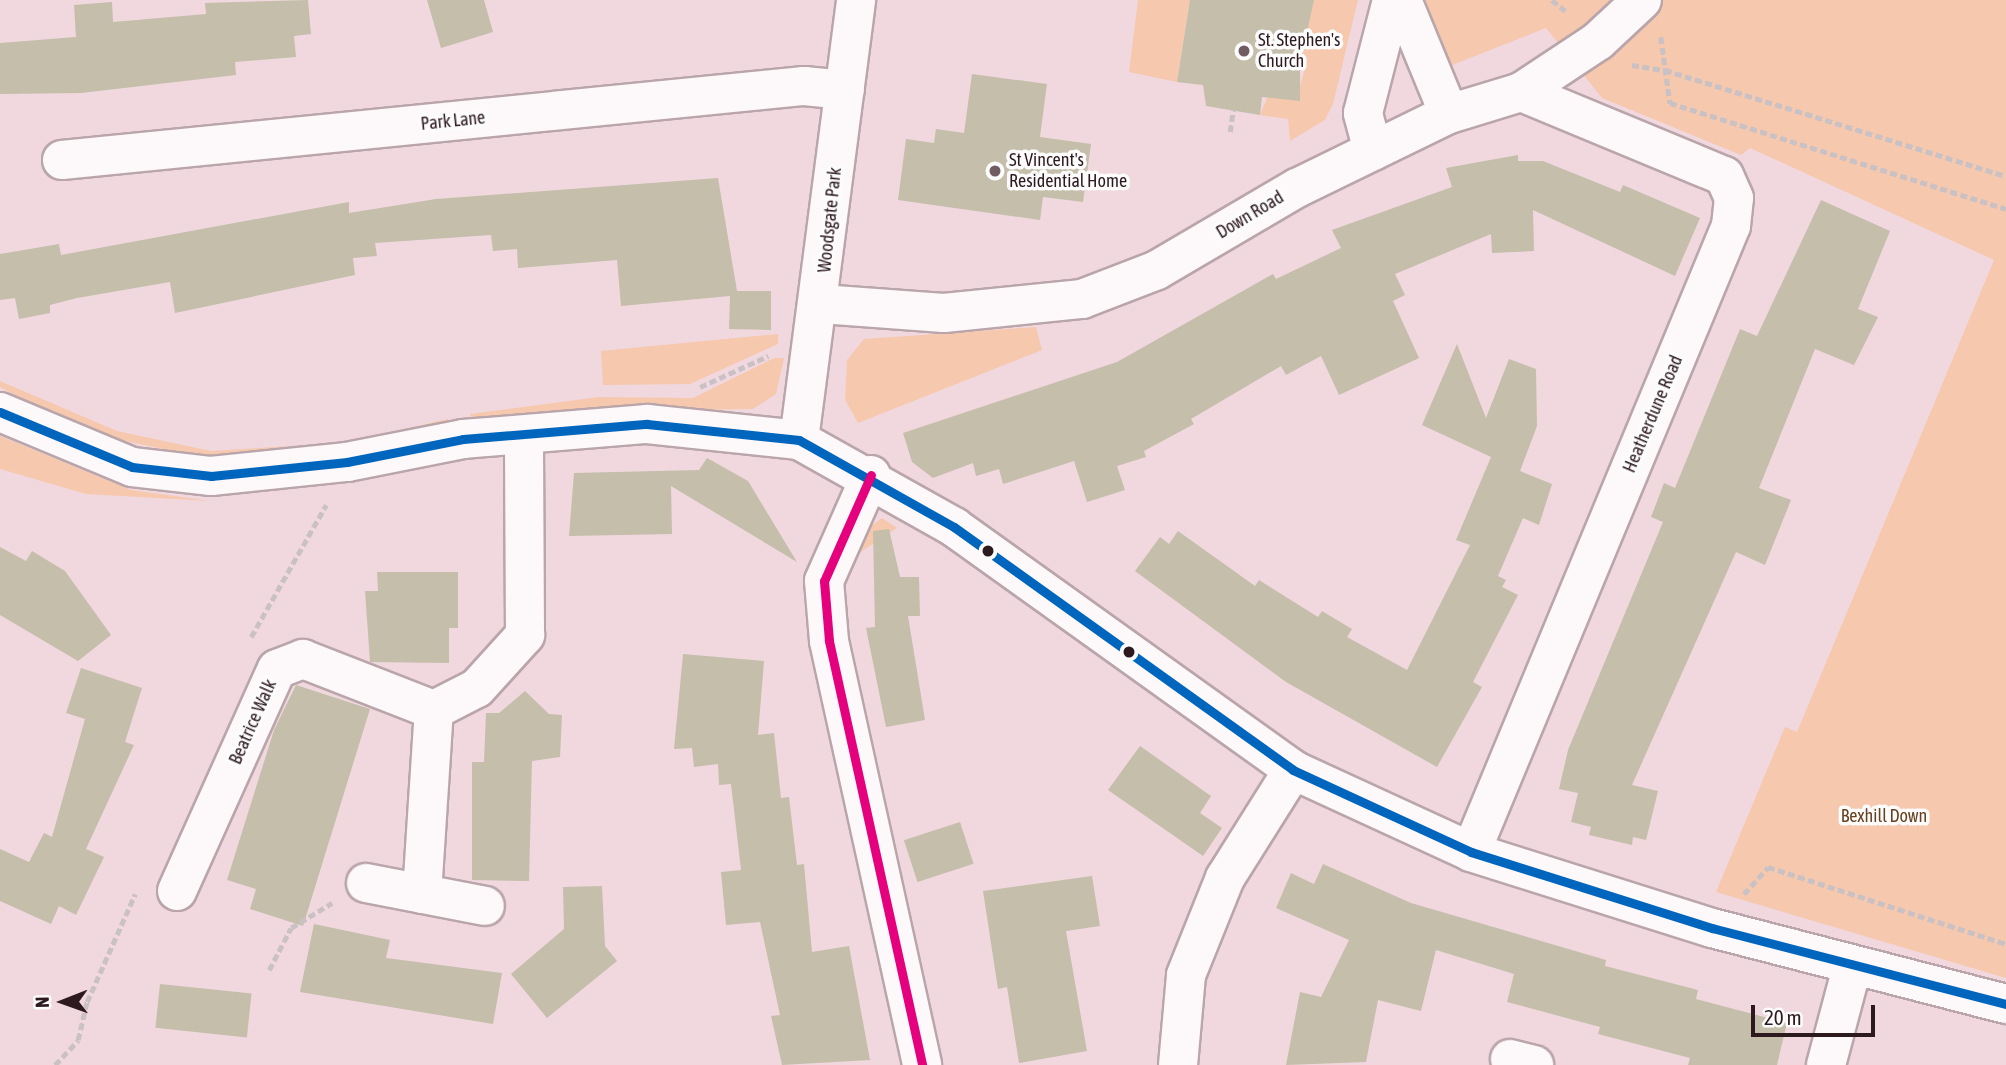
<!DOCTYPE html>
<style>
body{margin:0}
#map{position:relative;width:2006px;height:1065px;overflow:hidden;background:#f0d8de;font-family:"Asap Condensed",sans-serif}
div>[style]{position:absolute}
.green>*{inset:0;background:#f6c8ad}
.building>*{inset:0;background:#c4beaa;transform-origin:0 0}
.path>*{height:4.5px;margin-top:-2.25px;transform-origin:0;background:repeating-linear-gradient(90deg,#cac1c4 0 7px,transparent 0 10.5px)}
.roads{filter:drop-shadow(2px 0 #b9a5aa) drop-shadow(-2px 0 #b9a5aa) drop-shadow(0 2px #b9a5aa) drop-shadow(0 -2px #b9a5aa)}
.street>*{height:38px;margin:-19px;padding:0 19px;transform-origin:19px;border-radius:19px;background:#fdf9fa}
.secondary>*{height:38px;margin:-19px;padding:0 19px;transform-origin:19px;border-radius:19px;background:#fdf9fa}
.bus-1>*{height:9px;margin:-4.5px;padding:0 4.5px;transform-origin:4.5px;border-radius:4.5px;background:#0065bd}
.bus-2>*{height:9px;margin:-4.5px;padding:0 4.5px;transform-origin:4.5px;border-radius:4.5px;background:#e5007d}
.dots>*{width:19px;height:19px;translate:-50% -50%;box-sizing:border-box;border:4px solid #fcfcfc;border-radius:50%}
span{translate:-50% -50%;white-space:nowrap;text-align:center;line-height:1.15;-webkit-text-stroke:7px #fcfcfc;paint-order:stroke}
.poi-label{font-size:18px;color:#2d1a1f}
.left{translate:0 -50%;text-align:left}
.street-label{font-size:18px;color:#2d1a1f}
.park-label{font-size:18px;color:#684220}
.north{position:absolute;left:28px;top:967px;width:70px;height:70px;-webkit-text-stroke:5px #fcfcfc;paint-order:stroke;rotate:269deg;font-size:19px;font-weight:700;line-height:28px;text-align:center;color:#2d1a1f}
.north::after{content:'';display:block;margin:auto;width:24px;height:32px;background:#2d1a1f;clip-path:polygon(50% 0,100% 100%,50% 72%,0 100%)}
.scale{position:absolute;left:1751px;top:1005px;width:124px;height:32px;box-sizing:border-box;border:4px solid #2d1a1f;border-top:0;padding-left:9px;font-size:21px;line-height:24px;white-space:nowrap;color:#2d1a1f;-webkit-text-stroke:5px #fcfcfc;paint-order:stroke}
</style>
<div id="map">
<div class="green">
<div style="clip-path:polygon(1138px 0,1196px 0,1189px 5px,1177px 82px,1129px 72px)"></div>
<div style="clip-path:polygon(1308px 0,1358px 0,1333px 104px,1325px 120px,1290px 141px,1288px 119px,1260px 115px,1268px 96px,1296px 100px,1306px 65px,1298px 58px)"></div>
<div style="clip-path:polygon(1420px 0,2006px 0,2006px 978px,1716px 892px,1785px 727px,1797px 732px,1994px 260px,1750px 148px,1741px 155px,1602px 98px,1546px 28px,1442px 69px)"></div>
<div style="clip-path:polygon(1036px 327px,1042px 350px,858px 423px,845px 400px,847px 360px,864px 339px)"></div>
<div style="clip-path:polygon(778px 334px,778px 344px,690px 384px,603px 385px,601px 351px)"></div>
<div style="clip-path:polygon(774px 358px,784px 358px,776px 394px,753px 409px,600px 411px,474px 422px,470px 414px,599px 397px,693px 398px)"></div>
<div style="clip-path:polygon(0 381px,117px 431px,211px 451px,342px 443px,448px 419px,448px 428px,344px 450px,210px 459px,116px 439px,56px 417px,0 387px)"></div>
<div style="clip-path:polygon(0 436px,131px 490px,211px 501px,86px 494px,0 469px)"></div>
<div style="clip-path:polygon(882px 518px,897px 528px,847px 561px,852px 540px)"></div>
</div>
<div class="building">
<div style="clip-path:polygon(308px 0,311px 34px,294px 36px,296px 57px,235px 62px,236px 75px,81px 93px,0 94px,0 43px,76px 37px,74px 5px,112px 2px,113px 22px,206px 14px,205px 3px)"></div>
<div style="clip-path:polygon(427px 0,484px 0,493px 32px,441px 48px)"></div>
<div style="clip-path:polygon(1190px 0,1314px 0,1300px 63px,1300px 101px,1262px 97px,1260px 115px,1206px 106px,1203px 85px,1177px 82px)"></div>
<div style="clip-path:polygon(972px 74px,1047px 84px,1040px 137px,1091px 144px,1083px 202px,1043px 197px,1040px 220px,898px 200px,906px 139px,934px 143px,936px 129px,964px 133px)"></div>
<div style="clip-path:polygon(1518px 155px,1518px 161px,1543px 161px,1620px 192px,1623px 185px,1700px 218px,1675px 276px,1533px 210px,1534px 251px,1492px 253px,1491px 234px,1395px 274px,1405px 295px,1393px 301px,1419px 358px,1339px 395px,1321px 356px,1286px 375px,1281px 366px,1191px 419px,1194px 424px,1144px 451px,1146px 457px,1117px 466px,1125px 490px,1087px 502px,1074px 461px,1003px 484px,999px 469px,976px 476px,973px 463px,933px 478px,912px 462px,903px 433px,1117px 362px,1273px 274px,1276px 279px,1341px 248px,1332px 230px,1452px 187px,1446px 168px)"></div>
<div style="clip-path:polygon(718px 178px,737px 291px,771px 291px,771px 330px,729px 329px,730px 296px,621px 306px,617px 260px,518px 268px,517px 249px,493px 251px,491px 235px,375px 243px,377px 256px,353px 258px,355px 275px,175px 313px,170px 282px,77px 298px,50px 305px,50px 313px,19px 319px,15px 298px,0 300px,0 254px,12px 252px,59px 244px,61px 255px,349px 202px,349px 213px,436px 199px)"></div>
<div style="clip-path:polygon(1821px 200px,1890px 231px,1858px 309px,1878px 317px,1854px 365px,1815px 349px,1759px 488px,1791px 500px,1765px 565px,1736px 552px,1632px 785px,1658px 791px,1646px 840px,1633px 837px,1632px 845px,1589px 835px,1591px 827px,1571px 822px,1578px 793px,1559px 789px,1568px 750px,1663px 522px,1651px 517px,1664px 483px,1675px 488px,1740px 329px,1757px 336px)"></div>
<div style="clip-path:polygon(1457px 344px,1486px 418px,1509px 359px,1536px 369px,1537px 426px,1520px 471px,1552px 484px,1539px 525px,1523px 518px,1498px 576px,1506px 580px,1502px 587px,1518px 595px,1473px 682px,1482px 687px,1437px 767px,1286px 682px,1135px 571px,1160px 537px,1169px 544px,1178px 531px,1255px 586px,1259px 580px,1318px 617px,1322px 611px,1352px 629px,1347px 637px,1407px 670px,1470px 545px,1456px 540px,1491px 457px,1422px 425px)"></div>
<div style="clip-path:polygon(707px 458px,748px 481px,797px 562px,671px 486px,672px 534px,569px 536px,574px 473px,699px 470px)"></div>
<div style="clip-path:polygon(889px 529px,900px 577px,919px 577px,920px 616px,908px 616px,925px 720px,886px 727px,866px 628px,875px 627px,873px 531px)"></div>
<div style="clip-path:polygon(0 547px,26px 561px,32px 551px,65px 571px,111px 635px,78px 661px,0 615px)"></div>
<div style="clip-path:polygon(377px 572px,458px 572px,458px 628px,449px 628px,449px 663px,370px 662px,365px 591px,378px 591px)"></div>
<div style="clip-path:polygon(683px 654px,764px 661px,758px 735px,774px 733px,781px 798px,789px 797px,797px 865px,804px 864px,812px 952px,849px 946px,870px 1060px,782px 1065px,771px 1016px,780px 1015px,760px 922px,726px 925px,721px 872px,741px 870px,731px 784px,719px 785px,718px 764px,694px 767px,692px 748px,674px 749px)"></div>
<div style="clip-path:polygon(81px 668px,142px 688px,125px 742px,134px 745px,86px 849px,104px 857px,76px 915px,59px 906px,51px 924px,0 901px,0 849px,29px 862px,44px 833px,52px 837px,85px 719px,66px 713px)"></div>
<div style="clip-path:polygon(296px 685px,370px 709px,303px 926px,250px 909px,256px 889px,227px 880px,274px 730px)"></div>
<div style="clip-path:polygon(525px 691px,549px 714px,562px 715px,560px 757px,532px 761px,529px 881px,472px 880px,472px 762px,484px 762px,486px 713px,499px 713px)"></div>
<div style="clip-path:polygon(1140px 746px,1211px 796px,1200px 813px,1222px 828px,1203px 856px,1108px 790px)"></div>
<div style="left:960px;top:822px;width:44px;height:59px;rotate:72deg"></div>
<div style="clip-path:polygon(1323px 864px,1411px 903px,1606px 960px,1605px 966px,1698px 990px,1696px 999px,1787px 1023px,1777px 1065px,1688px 1065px,1690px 1058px,1598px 1034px,1600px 1027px,1507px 1002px,1514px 974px,1436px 950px,1421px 1011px,1378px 1000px,1366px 1062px,1286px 1065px,1300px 992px,1321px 997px,1349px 940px,1276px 908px,1291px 873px,1314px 884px)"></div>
<div style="clip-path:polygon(1092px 876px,1100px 926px,1066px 931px,1087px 1051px,1019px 1063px,1007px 987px,998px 989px,983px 891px)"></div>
<div style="clip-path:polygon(602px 886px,605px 946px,617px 961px,547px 1018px,511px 974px,564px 929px,563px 887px)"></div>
<div style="clip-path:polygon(314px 924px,390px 940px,386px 958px,502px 973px,493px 1024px,300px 992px)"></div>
<div style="left:160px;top:984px;width:92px;height:44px;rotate:6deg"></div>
</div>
<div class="path">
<div style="left:1552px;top:0;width:19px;rotate:39deg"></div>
<div style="left:1661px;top:37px;width:67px;rotate:82.2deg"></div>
<div style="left:1670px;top:103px;width:352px;rotate:17.5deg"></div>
<div style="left:1632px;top:65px;width:33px;rotate:9deg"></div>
<div style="left:1665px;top:70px;width:357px;rotate:17.3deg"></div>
<div style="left:1230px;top:132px;width:22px;rotate:-82deg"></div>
<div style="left:700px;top:387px;width:75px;rotate:-24.5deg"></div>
<div style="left:251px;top:637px;width:152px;rotate:-60.4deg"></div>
<div style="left:1744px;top:894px;width:36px;rotate:-48deg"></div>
<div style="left:1768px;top:867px;width:250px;rotate:17.9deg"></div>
<div style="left:269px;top:970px;width:47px;rotate:-62.4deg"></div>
<div style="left:291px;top:928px;width:48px;rotate:-31.4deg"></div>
<div style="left:55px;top:1065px;width:34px;rotate:-47deg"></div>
<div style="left:78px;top:1040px;width:39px;rotate:-77deg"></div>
<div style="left:87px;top:1002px;width:118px;rotate:-66deg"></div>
</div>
<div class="roads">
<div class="street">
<div style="left:1402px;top:0;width:123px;rotate:67.6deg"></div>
<div style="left:1373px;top:151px;width:39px;rotate:-105deg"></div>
<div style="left:1363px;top:113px;width:117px;rotate:-75.6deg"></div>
<div style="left:62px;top:160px;width:746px;rotate:-5.7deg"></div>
<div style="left:804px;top:86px;width:41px;rotate:5.6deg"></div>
<div style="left:821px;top:304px;width:123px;rotate:4.2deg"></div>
<div style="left:944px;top:313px;width:139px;rotate:-5.8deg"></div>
<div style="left:1082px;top:299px;width:80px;rotate:-21.1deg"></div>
<div style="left:1157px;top:270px;width:162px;rotate:-30.4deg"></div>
<div style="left:1297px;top:188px;width:169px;rotate:-26deg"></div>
<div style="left:1449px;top:114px;width:75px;rotate:-17deg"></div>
<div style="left:1521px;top:92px;width:92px;rotate:-33.5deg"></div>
<div style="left:1598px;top:41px;width:60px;rotate:-43deg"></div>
<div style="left:799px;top:440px;width:444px;rotate:-82.6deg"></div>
<div style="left:871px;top:475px;width:116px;rotate:113.9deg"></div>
<div style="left:824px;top:581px;width:60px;rotate:85.2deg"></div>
<div style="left:829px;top:641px;width:434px;rotate:77.6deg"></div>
<div style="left:1471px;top:852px;width:678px;rotate:-67.45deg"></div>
<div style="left:1731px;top:226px;width:28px;rotate:-84deg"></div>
<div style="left:1734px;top:198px;width:24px;rotate:-114deg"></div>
<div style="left:1724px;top:176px;width:220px;rotate:-157.5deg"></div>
<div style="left:366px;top:883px;width:121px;rotate:10.9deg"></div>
<div style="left:177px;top:891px;width:243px;rotate:-65.8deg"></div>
<div style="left:277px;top:669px;width:28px;rotate:-21deg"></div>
<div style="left:303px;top:659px;width:141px;rotate:21.3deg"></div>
<div style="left:422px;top:894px;width:184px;rotate:-86.3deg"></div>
<div style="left:434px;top:710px;width:48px;rotate:-27.1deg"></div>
<div style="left:477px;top:688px;width:72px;rotate:-47.8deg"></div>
<div style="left:525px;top:635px;width:200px;rotate:-90.3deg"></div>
<div style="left:1510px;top:1059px;width:25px;rotate:14deg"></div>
<div style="left:1178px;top:1065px;width:90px;rotate:-84.9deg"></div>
<div style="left:1186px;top:975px;width:105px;rotate:-68.1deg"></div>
<div style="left:1225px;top:878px;width:128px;rotate:-57.8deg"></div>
<div style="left:1826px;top:1065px;width:101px;rotate:-75.1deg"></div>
</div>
<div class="secondary">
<div style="left:0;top:412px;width:143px;rotate:22.6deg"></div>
<div style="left:132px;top:467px;width:80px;rotate:6.5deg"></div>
<div style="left:211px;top:476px;width:137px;rotate:-5.9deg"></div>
<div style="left:347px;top:462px;width:118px;rotate:-11.2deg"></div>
<div style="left:463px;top:439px;width:185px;rotate:-4.7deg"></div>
<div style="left:647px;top:424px;width:153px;rotate:6deg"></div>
<div style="left:799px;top:440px;width:178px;rotate:29.3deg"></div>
<div style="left:954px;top:527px;width:417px;rotate:35.6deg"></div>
<div style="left:1293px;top:770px;width:196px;rotate:24.7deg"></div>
<div style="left:1471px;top:852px;width:253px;rotate:17.5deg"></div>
<div style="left:1712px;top:928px;width:304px;rotate:14.5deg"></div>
</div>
</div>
<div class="bus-1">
<div style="left:0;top:412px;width:143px;rotate:22.6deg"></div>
<div style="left:132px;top:467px;width:80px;rotate:6.5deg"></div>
<div style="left:211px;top:476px;width:137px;rotate:-5.9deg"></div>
<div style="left:347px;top:462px;width:118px;rotate:-11.2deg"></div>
<div style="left:463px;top:439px;width:185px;rotate:-4.7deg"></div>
<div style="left:647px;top:424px;width:153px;rotate:6deg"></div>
<div style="left:799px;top:440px;width:178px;rotate:29.3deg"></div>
<div style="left:954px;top:527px;width:417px;rotate:35.6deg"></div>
<div style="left:1293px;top:770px;width:196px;rotate:24.7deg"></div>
<div style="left:1471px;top:852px;width:253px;rotate:17.5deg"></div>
<div style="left:1712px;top:928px;width:304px;rotate:14.5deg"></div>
</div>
<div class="bus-2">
<div style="left:871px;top:475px;width:116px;rotate:113.9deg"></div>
<div style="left:824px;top:581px;width:60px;rotate:85.2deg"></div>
<div style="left:829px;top:641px;width:434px;rotate:77.6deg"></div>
</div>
<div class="dots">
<div style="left:1244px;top:51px;background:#715c62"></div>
<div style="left:995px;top:171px;background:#715c62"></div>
<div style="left:988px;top:551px;background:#2d1a1f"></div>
<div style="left:1129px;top:652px;background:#2d1a1f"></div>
</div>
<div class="poi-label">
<span class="left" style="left:1258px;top:51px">St. Stephen's<br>Church</span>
<span class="left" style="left:1009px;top:171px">St Vincent's<br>Residential Home</span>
</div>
<div class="street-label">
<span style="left:453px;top:121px;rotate:-6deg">Park Lane</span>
<span style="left:1250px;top:215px;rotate:-31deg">Down Road</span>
<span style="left:830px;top:220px;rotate:-84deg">Woodsgate Park</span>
<span style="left:1653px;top:414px;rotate:-67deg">Heatherdune Road</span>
<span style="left:253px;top:722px;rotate:-66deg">Beatrice Walk</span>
</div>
<div class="park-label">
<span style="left:1884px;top:816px">Bexhill Down</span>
</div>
<div class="north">N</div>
<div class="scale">20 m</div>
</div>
